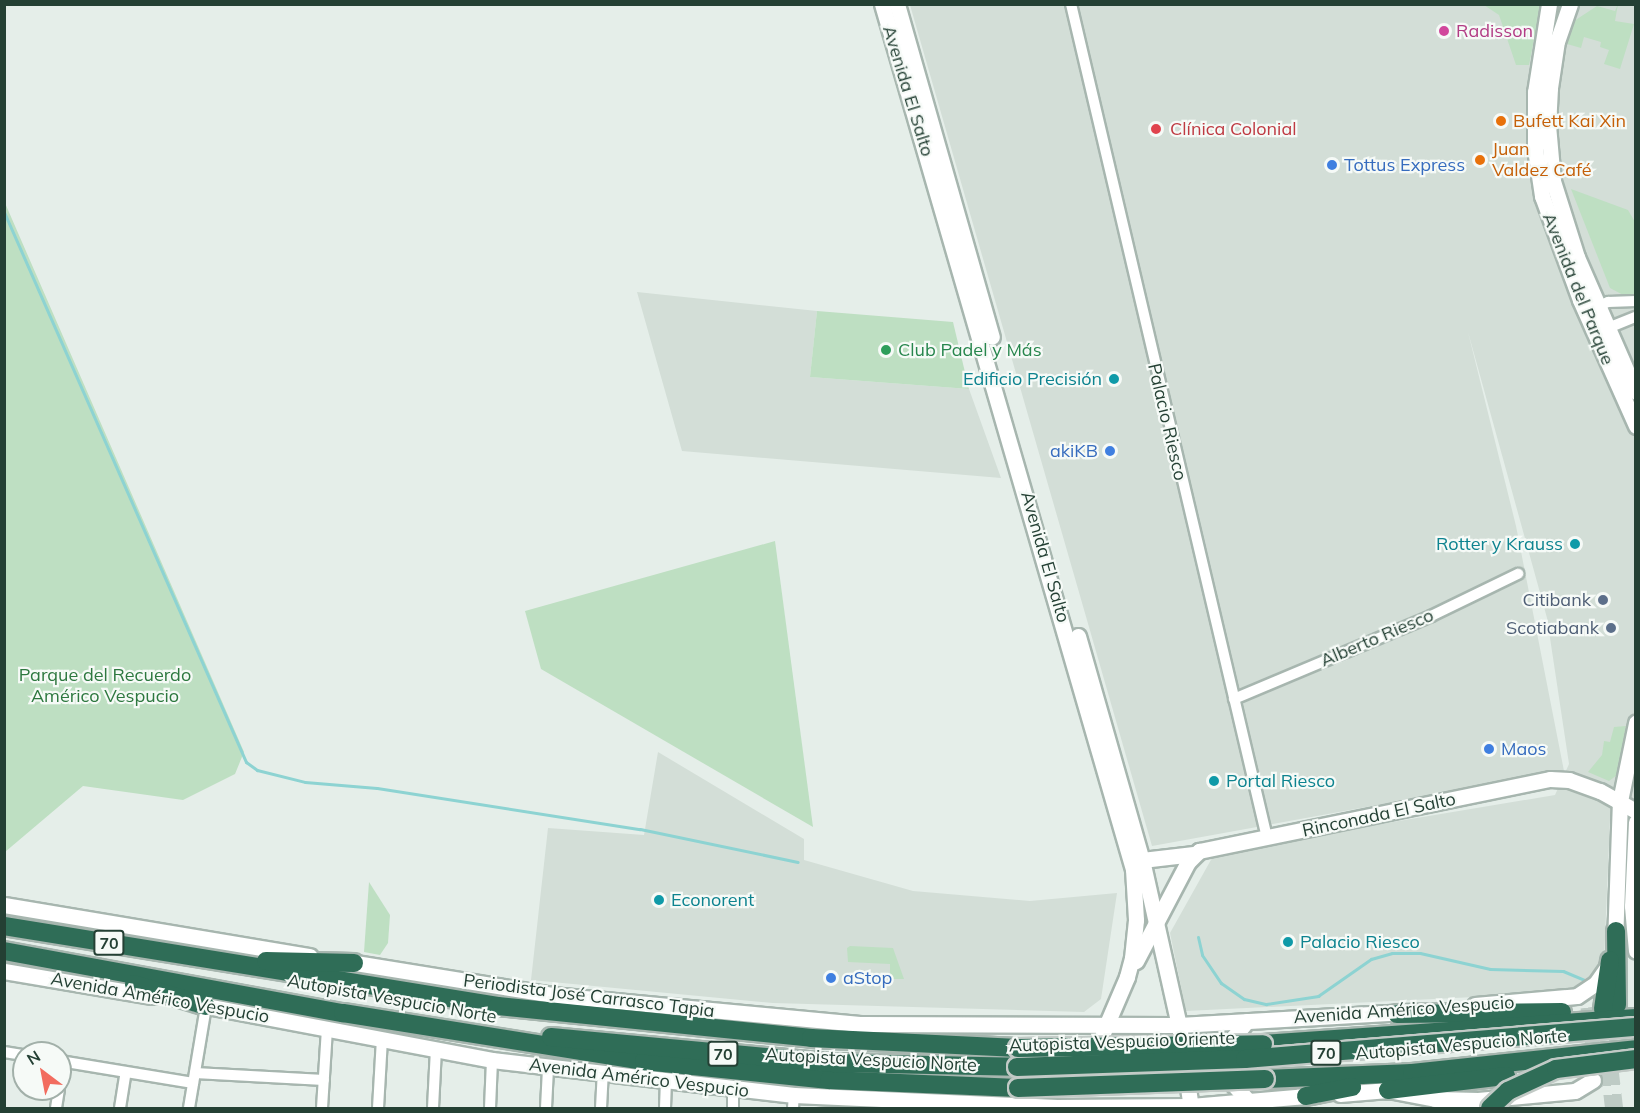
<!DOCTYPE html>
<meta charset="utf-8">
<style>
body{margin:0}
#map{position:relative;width:1640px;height:1113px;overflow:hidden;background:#e5eee9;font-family:Mulish,sans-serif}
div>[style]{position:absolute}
.built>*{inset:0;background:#d3ded7}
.green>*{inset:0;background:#bedfc2}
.stream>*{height:3px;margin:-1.5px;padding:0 1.5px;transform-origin:1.5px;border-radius:1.5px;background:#8dd3d2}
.secondary-tunnel>*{height:15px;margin-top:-7.5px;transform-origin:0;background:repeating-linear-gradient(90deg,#becbc5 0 15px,transparent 0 23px)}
.highway-tunnel>*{height:18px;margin-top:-9px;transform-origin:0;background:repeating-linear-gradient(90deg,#becbc5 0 18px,transparent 0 27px)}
.roads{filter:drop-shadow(2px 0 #a7b6af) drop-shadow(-2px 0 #a7b6af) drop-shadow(0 2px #a7b6af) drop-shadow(0 -2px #a7b6af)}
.street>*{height:10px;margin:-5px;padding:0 5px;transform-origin:5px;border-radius:5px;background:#fff}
.secondary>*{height:15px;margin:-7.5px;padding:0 7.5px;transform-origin:7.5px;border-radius:7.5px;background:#fff}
.highway>*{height:18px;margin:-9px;padding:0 9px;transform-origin:9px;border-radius:9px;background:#2f6d57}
.bridges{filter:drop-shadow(2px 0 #c2cac6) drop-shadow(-2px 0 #c2cac6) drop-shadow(0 2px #c2cac6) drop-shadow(0 -2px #c2cac6)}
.highway-bridge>*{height:18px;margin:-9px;padding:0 9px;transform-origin:9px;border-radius:9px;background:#2f6d57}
.dots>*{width:16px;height:16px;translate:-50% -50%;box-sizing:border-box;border:3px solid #f6faf7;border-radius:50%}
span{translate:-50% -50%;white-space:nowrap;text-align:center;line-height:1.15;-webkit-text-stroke:4.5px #f6faf7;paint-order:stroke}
.shield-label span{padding:2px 4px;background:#f6faf7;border:2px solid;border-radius:4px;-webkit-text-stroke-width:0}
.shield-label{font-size:16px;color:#244034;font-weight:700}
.hotel-label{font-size:18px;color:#b23c85}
.left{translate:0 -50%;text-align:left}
.street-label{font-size:18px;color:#244034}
.food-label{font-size:18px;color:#c56008}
.health-label{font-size:18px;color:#be3a42}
.shop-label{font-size:18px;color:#366cbe}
.right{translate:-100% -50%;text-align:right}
.leisure-label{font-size:18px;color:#27864d}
.culture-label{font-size:18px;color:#0d838f}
.service-label{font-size:18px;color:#4e5e75}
.park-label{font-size:18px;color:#2d783f}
.frame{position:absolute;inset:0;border:6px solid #244034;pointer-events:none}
.north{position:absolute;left:12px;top:1041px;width:60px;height:60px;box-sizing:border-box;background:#f6faf7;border:2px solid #a2b0a9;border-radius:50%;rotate:328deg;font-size:16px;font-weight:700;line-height:24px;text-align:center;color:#244034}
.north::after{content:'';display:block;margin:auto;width:21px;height:27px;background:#f26c5f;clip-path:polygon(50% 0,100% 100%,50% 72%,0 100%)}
</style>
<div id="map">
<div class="built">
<div style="clip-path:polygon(910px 5px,1635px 5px,1636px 831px,1610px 820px,1604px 961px,1587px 984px,1559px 993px,1186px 1011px,1170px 933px,1212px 858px,1363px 827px,1555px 795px,1569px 764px,1547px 618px,1468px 332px,1516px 526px,1564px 771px,1152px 846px)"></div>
<div style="clip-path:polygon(637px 292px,817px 311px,810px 377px,969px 389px,1001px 478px,682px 451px)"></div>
<div style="clip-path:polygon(658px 752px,804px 839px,804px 860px,913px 891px,1030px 901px,1117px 893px,1101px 999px,1084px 1012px,773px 1003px,531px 980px,548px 828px,644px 835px)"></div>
</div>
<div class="green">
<div style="clip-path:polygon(1618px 4px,1615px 21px,1634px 24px,1620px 69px,1604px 64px,1609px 50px,1600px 47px,1601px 42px,1584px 37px,1581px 48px,1567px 44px,1574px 21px,1597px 6px,1615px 11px)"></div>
<div style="clip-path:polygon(1484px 5px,1541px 5px,1529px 65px,1516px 65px,1499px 15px)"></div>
<div style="clip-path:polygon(1571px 189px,1628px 210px,1635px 222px,1635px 297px,1627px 297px,1610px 288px)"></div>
<div style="clip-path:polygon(5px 203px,244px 752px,235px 774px,183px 800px,83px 786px,5px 852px)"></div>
<div style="clip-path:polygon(817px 311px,953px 322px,969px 389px,810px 377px)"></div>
<div style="clip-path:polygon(775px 541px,813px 827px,541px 669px,525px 611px)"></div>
<div style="clip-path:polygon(1626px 726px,1617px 775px,1609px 781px,1588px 772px,1602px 755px,1604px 741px,1610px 742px,1614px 727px)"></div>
<div style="clip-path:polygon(369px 882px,390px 915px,388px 943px,380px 955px,364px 952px)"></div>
<div style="clip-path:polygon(850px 946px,893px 948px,904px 979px,890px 979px,890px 964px,848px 962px,847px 948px)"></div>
</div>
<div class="stream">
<div style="left:4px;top:212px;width:601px;rotate:66.25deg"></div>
<div style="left:246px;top:762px;width:14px;rotate:36deg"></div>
<div style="left:257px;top:770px;width:49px;rotate:14deg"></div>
<div style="left:305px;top:782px;width:72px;rotate:4.8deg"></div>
<div style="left:377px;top:788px;width:266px;rotate:8.9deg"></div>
<div style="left:640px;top:829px;width:161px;rotate:11.8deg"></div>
<div style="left:1198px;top:937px;width:18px;rotate:77deg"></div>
<div style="left:1202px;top:955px;width:34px;rotate:56deg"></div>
<div style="left:1221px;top:983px;width:28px;rotate:35deg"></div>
<div style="left:1244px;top:999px;width:23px;rotate:13deg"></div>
<div style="left:1266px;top:1004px;width:53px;rotate:-8.7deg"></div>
<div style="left:1318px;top:996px;width:65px;rotate:-34.9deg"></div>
<div style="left:1371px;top:959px;width:22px;rotate:-16deg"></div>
<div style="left:1392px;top:953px;width:28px"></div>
<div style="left:1420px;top:953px;width:72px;rotate:12.9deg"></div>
<div style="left:1490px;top:969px;width:73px;rotate:1.6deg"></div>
<div style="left:1563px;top:971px;width:23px;rotate:23deg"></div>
</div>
<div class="secondary-tunnel">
<div style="left:1588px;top:1007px;width:56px;rotate:82.9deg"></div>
</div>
<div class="highway-tunnel">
<div style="left:1603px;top:1014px;width:95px;rotate:83.3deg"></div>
</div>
<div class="roads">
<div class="street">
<div style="left:1071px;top:4px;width:857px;rotate:76.77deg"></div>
<div style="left:1593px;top:309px;width:17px;rotate:-25deg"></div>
<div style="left:1608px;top:302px;width:28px;rotate:-2deg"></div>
<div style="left:1603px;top:330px;width:35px;rotate:-22deg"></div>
<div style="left:1234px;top:699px;width:214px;rotate:-22.8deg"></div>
<div style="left:1431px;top:616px;width:97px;rotate:-25.8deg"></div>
<div style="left:4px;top:1052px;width:20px;rotate:9deg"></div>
<div style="left:60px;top:1061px;width:135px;rotate:9.4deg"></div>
<div style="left:195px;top:1073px;width:129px;rotate:3.1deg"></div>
<div style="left:60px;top:1083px;width:21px;rotate:-79deg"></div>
<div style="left:56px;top:1108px;width:19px;rotate:-81deg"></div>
<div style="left:120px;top:1108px;width:36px;rotate:-81deg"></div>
<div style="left:189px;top:1108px;width:103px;rotate:-80.5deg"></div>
<div style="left:322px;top:1108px;width:80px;rotate:-86.4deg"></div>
<div style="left:378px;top:1108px;width:70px;rotate:-86.7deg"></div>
<div style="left:433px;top:1108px;width:60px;rotate:-87.1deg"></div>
<div style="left:490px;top:1108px;width:48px;rotate:-87.6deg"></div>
<div style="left:546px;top:1108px;width:40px;rotate:-87.1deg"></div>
<div style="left:601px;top:1108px;width:33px;rotate:-87deg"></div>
<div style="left:665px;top:1108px;width:26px;rotate:-88deg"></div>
<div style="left:733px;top:1108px;width:18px;rotate:-90deg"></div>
<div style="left:793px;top:1108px;width:13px;rotate:-86deg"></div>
</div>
<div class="secondary">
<div style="left:882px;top:4px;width:901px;rotate:73.82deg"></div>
<div style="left:1133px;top:869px;width:51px;rotate:86.6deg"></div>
<div style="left:1136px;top:920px;width:38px;rotate:96deg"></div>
<div style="left:1132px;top:958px;width:20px;rotate:105deg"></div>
<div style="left:1127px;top:977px;width:61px;rotate:113.2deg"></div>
<div style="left:897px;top:4px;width:346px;rotate:74.1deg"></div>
<div style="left:1549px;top:4px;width:89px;rotate:99deg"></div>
<div style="left:1535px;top:92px;width:57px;rotate:90deg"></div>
<div style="left:1535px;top:149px;width:48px;rotate:81.5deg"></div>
<div style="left:1542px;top:196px;width:111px;rotate:69.9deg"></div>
<div style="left:1580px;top:300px;width:138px;rotate:66deg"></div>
<div style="left:1570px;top:4px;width:39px;rotate:109deg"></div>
<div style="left:1557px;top:41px;width:48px;rotate:98.5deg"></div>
<div style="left:1550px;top:88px;width:37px;rotate:93deg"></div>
<div style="left:1548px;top:125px;width:56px;rotate:84.9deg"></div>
<div style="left:1553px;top:181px;width:80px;rotate:72.5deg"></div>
<div style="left:1577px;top:257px;width:147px;rotate:66.4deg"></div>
<div style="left:1078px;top:636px;width:233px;rotate:74.1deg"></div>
<div style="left:1142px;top:860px;width:169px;rotate:77.4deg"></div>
<div style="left:1179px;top:1025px;width:84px;rotate:81.8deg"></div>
<div style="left:1636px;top:822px;width:84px;rotate:92.7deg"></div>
<div style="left:1632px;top:906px;width:45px;rotate:84.9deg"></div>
<div style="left:1142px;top:860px;width:52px;rotate:-6.6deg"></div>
<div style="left:4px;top:905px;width:310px;rotate:9.5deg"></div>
<div style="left:1615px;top:943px;width:142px;rotate:-88deg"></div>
<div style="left:1620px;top:801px;width:80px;rotate:-78.4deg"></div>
<div style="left:343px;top:961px;width:212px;rotate:9.2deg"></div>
<div style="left:552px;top:995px;width:309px;rotate:5.4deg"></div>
<div style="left:860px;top:1024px;width:319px;rotate:0.2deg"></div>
<div style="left:1179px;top:1025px;width:227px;rotate:-3.3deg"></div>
<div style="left:1136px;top:961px;width:112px;rotate:-62.3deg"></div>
<div style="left:1188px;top:862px;width:16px;rotate:-45deg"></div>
<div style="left:1199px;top:851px;width:358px;rotate:-11.6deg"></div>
<div style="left:1550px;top:779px;width:19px;rotate:3deg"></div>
<div style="left:1569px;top:780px;width:33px;rotate:20deg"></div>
<div style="left:1600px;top:791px;width:41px;rotate:29.1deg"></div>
<div style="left:4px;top:971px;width:150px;rotate:9.6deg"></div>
<div style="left:196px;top:1004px;width:301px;rotate:10.7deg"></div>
<div style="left:492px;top:1060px;width:304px;rotate:6.6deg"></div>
<div style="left:794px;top:1095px;width:263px;rotate:2.6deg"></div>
<div style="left:1057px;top:1107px;width:134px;rotate:-0.4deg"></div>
<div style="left:1191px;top:1106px;width:125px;rotate:-5deg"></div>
<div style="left:1475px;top:1005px;width:102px;rotate:-5deg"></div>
<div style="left:1577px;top:996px;width:23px;rotate:-34deg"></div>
<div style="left:1596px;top:983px;width:21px;rotate:-55deg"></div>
<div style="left:1247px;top:1021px;width:23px;rotate:130deg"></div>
<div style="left:1232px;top:1039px;width:24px;rotate:102deg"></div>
<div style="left:1227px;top:1062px;width:23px;rotate:75deg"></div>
<div style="left:1233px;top:1084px;width:24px;rotate:48deg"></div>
<div style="left:1340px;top:1094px;width:48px;rotate:-4.8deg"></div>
<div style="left:1388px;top:1090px;width:48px;rotate:10.8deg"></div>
<div style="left:1435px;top:1099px;width:43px;rotate:1.3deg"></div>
<div style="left:1478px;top:1100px;width:97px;rotate:-5.3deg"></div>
<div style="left:1575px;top:1091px;width:21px;rotate:-31deg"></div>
</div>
<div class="highway">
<div style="left:4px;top:926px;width:500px;rotate:9.2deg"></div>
<div style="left:498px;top:1006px;width:315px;rotate:5.8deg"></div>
<div style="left:811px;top:1038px;width:207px;rotate:2.8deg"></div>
<div style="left:1616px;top:931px;width:74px;rotate:89.2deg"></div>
<div style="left:4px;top:951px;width:345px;rotate:10.4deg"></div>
<div style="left:343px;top:1013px;width:305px;rotate:9.1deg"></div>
<div style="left:644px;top:1061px;width:186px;rotate:5.9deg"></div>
<div style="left:829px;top:1080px;width:189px;rotate:2.4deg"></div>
<div style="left:266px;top:961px;width:88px;rotate:1.3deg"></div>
<div style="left:134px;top:984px;width:75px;rotate:17deg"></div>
<div style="left:1603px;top:1009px;width:49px;rotate:-81.7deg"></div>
<div style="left:1397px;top:1014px;width:165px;rotate:-0.7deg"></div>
<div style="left:551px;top:1037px;width:283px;rotate:5.3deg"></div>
<div style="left:833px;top:1063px;width:184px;rotate:1.2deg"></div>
<div style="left:1263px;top:1044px;width:374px;rotate:-4deg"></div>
<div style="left:1265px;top:1079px;width:147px;rotate:-2.3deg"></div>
<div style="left:1412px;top:1073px;width:225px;rotate:-6.1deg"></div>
<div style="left:1388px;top:1090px;width:119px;rotate:-6.8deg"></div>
<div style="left:1306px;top:1096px;width:47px;rotate:-11.1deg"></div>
</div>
</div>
<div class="bridges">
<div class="highway-bridge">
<div style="left:1018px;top:1048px;width:245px;rotate:-0.9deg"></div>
<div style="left:1017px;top:1067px;width:228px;rotate:-2deg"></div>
<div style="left:1245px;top:1059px;width:392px;rotate:-4.7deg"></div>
<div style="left:1018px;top:1088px;width:247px;rotate:-2.1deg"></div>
<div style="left:1490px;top:1108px;width:25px;rotate:-43deg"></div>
<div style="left:1508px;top:1091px;width:53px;rotate:-24.6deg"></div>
<div style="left:1556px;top:1069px;width:81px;rotate:-7.1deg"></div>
</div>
</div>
<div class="dots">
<div style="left:1444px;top:31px;background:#d1479c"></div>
<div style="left:1501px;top:121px;background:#e8710a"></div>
<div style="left:1156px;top:129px;background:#e0444e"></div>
<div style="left:1480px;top:160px;background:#e8710a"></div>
<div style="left:1332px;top:165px;background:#3f7fe0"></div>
<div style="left:886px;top:350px;background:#2e9e5b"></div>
<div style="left:1114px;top:379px;background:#0f9aa8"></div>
<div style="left:1110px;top:451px;background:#3f7fe0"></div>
<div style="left:1575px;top:544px;background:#0f9aa8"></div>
<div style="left:1603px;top:600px;background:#5c6f8a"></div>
<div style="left:1611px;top:628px;background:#5c6f8a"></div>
<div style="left:1489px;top:749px;background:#3f7fe0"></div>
<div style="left:1214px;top:781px;background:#0f9aa8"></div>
<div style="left:659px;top:900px;background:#0f9aa8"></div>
<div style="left:1288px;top:942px;background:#0f9aa8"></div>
<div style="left:831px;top:978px;background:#3f7fe0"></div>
</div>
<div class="shield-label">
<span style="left:109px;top:943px">70</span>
<span style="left:1326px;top:1053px">70</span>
<span style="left:723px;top:1054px">70</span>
</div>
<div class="hotel-label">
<span class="left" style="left:1456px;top:31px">Radisson</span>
</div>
<div class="street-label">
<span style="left:908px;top:91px;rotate:73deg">Avenida El Salto</span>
<span style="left:1578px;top:289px;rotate:68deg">Avenida del Parque</span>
<span style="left:1167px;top:422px;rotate:77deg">Palacio Riesco</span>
<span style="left:1045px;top:557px;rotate:74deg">Avenida El Salto</span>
<span style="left:1377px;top:638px;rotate:-23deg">Alberto Riesco</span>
<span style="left:1379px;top:815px;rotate:-12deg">Rinconada El Salto</span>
<span style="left:589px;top:996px;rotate:7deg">Periodista José Carrasco Tapia</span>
<span style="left:160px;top:998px;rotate:10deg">Avenida Américo Vespucio</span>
<span style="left:392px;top:999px;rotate:10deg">Autopista Vespucio Norte</span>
<span style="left:1404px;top:1010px;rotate:-4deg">Avenida Américo Vespucio</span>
<span style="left:1122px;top:1042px;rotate:-2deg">Autopista Vespucio Oriente</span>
<span style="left:1461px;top:1045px;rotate:-5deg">Autopista Vespucio Norte</span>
<span style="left:871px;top:1060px;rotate:3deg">Autopista Vespucio Norte</span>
<span style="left:639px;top:1078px;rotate:7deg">Avenida Américo Vespucio</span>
</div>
<div class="food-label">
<span class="left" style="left:1513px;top:121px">Bufett Kai Xin</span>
<span class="left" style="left:1492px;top:160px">Juan<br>Valdez Café</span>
</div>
<div class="health-label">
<span class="left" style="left:1170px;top:129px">Clínica Colonial</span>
</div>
<div class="shop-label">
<span class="left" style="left:1344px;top:165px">Tottus Express</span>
<span class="right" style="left:1098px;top:451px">akiKB</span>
<span class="left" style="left:1501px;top:749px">Maos</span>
<span class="left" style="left:843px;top:978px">aStop</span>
</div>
<div class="leisure-label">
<span class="left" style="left:898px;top:350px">Club Padel y Más</span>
</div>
<div class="culture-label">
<span class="right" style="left:1102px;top:379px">Edificio Precisión</span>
<span class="right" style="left:1563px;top:544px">Rotter y Krauss</span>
<span class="left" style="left:1226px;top:781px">Portal Riesco</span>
<span class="left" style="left:671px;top:900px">Econorent</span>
<span class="left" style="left:1300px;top:942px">Palacio Riesco</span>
</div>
<div class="service-label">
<span class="right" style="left:1591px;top:600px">Citibank</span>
<span class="right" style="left:1599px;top:628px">Scotiabank</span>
</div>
<div class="park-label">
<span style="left:105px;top:686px">Parque del Recuerdo<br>Américo Vespucio</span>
</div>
<div class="frame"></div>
<div class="north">N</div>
</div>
